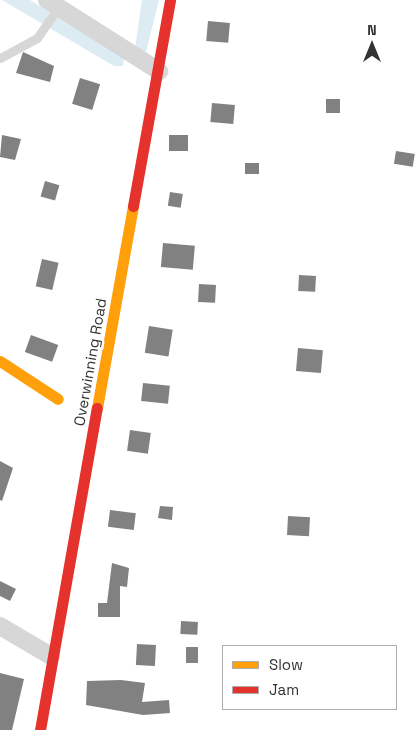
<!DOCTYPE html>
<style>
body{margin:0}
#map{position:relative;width:417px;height:730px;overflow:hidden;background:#fff;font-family:"Space Grotesk",sans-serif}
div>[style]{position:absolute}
.water>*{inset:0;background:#ddebf3}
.building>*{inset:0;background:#818181;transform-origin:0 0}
.lane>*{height:9px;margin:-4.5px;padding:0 4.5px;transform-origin:4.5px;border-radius:4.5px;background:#d7d7d7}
.street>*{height:18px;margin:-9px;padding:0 9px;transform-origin:9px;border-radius:9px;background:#d7d7d7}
.slow>*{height:11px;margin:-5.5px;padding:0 5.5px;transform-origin:5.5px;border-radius:5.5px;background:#ff9f0a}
.jam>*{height:11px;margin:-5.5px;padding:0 5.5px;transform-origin:5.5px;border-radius:5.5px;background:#e5322d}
span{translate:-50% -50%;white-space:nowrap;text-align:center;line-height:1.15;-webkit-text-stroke:5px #fff;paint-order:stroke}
.street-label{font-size:15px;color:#333}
.legend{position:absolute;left:222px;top:645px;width:175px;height:65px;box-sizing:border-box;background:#fff;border:1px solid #adadad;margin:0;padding:6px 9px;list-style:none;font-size:15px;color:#333}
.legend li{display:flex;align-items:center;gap:10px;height:25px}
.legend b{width:25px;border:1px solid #adadad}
.north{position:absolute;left:347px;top:20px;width:50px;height:50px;-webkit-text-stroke:4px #fff;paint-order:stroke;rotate:0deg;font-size:14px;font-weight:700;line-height:20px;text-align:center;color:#333}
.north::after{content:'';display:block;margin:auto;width:18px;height:22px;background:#333;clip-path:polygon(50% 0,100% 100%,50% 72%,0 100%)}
</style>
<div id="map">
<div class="water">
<div style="clip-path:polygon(2px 0,30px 0,124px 57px,123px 66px,114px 66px)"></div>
<div style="clip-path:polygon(142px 0,159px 0,146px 52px,135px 49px)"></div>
</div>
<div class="building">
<div style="left:208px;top:21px;width:22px;height:20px;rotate:5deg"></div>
<div style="clip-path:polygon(23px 52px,54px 66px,50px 82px,16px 73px)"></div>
<div style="left:80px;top:78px;width:21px;height:27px;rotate:17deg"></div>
<div style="left:326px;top:99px;width:14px;height:14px"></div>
<div style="left:212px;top:103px;width:23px;height:19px;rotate:5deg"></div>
<div style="clip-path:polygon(2px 135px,21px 139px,15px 160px,0 157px)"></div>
<div style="left:169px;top:135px;width:19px;height:16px"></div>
<div style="left:396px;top:151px;width:19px;height:13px;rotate:9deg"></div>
<div style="left:245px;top:163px;width:14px;height:11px"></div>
<div style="left:45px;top:181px;width:15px;height:16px;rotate:16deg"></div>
<div style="left:170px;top:192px;width:13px;height:14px;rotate:9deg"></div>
<div style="left:163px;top:243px;width:32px;height:24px;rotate:5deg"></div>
<div style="left:42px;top:259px;width:17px;height:28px;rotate:13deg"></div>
<div style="left:299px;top:275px;width:17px;height:16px;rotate:3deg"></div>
<div style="left:199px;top:284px;width:17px;height:18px;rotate:3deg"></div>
<div style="left:149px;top:326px;width:24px;height:27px;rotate:9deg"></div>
<div style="left:31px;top:335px;width:29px;height:18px;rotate:20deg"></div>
<div style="left:298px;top:348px;width:25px;height:23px;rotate:5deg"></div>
<div style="left:143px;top:383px;width:27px;height:18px;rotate:6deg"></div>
<div style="left:130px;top:430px;width:21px;height:21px;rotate:8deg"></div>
<div style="clip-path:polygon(0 461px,13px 468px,2px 501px,0 500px)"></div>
<div style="clip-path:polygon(160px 506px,173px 507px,172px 520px,158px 518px)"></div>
<div style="left:110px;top:510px;width:26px;height:17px;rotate:7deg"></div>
<div style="left:288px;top:516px;width:22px;height:19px;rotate:3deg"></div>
<div style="clip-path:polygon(112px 563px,129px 568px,127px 587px,120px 586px,120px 617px,98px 617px,98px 603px,107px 603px)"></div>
<div style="clip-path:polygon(0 581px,16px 589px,10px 601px,0 596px)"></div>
<div style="left:181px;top:621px;width:17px;height:13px;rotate:3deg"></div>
<div style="left:137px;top:644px;width:19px;height:21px;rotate:3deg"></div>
<div style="left:186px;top:647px;width:12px;height:16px"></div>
<div style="clip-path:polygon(0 673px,24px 679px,12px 730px,0 730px)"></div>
<div style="clip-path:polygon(121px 680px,145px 683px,142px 702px,169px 700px,170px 713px,143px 715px,86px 705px,87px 681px)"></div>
</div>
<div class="lane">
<div style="left:0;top:58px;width:42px;rotate:-28.4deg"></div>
<div style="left:37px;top:38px;width:38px;rotate:-55deg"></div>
</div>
<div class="street">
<div style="left:47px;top:0;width:133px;rotate:32.4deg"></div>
<div style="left:0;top:626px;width:59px;rotate:30.5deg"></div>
</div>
<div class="slow">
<div style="left:0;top:361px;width:69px;rotate:33.2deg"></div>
<div style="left:97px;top:408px;width:205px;rotate:-79.9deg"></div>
</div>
<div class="jam">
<div style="left:133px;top:206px;width:209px;rotate:-79.8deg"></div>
<div style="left:40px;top:730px;width:327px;rotate:-80deg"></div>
</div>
<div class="street-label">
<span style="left:90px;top:362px;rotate:-80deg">Overwinning Road</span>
</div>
<ul class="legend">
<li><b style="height:6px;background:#ff9f0a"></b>Slow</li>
<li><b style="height:6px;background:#e5322d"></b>Jam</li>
</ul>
<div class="north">N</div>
</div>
